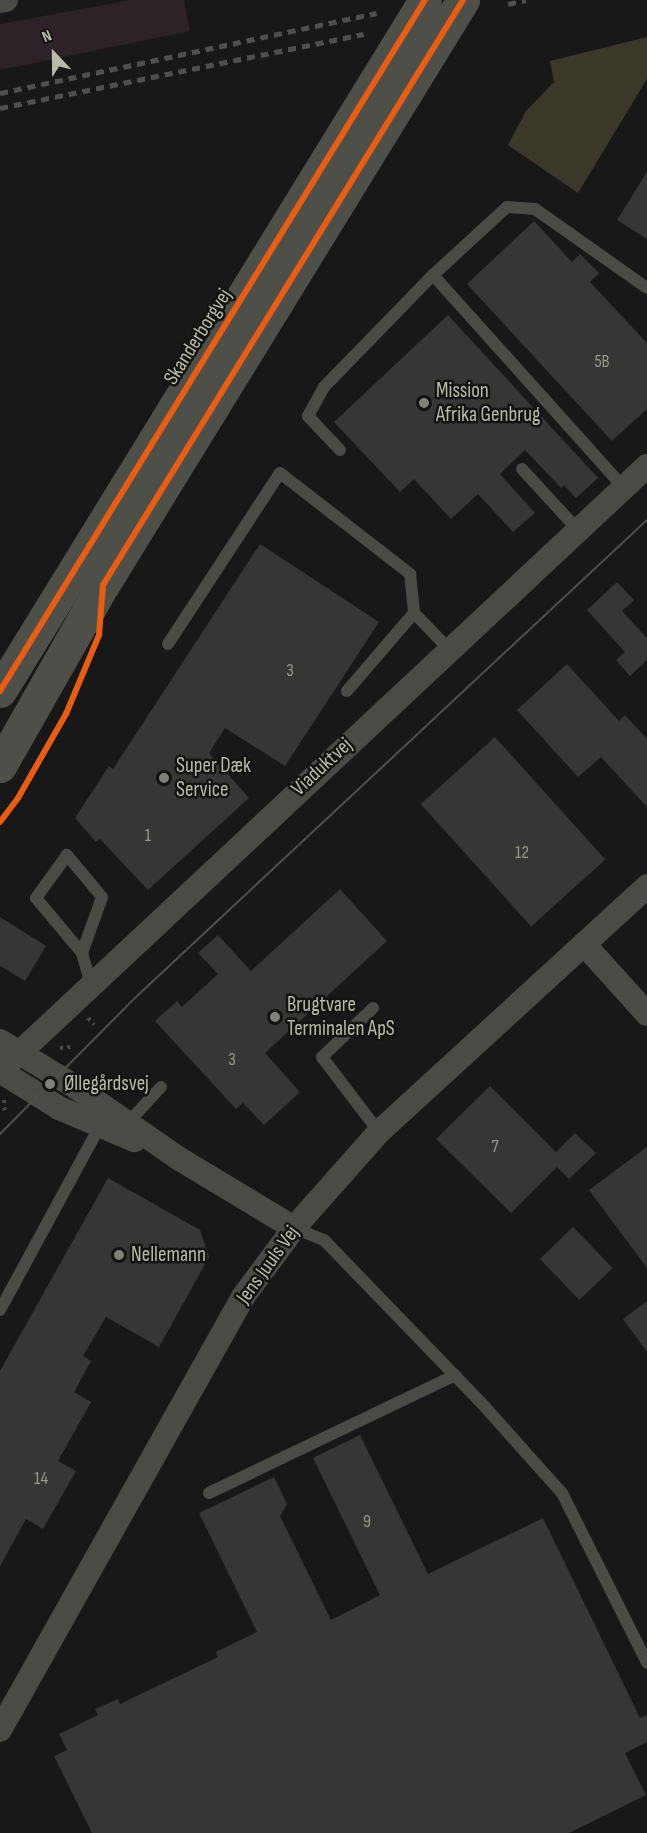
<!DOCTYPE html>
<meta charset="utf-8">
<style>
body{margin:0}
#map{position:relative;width:647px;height:1833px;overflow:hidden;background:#181818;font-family:"Sofia Sans Condensed",sans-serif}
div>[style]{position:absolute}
.green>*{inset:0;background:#2c2227}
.water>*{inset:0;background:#3b382a}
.building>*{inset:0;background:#363634;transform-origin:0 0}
.path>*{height:4px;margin-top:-2px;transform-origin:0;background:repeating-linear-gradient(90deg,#4b4c48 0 3px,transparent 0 7.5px)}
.lane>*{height:12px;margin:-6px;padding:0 6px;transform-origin:6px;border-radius:6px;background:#4a4b46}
.street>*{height:24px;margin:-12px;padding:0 12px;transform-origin:12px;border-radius:12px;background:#4a4b46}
.secondary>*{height:33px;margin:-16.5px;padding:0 16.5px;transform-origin:16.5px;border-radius:16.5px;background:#4f4f4a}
.tram>*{height:1.5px;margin:-0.75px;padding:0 0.75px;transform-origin:0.75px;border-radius:0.75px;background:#4f504c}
.rail>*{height:4.5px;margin-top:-2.25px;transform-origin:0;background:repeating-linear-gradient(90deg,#4f504c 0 8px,transparent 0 14px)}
.cycleway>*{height:6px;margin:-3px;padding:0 3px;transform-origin:3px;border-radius:3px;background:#e95d12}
.dots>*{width:16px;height:16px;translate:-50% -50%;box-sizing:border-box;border:3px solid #131412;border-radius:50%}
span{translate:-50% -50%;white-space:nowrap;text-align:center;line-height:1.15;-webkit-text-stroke:5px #131412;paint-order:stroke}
.number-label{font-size:18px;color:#98998b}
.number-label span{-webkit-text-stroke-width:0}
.street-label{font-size:21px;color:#b8baa8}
.poi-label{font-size:21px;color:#b8baa8}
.left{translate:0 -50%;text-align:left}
.north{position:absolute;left:24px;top:24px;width:60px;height:60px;-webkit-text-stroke:4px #131412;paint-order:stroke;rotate:338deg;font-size:16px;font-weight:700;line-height:24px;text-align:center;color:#b8baa8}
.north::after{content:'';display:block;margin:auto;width:21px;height:27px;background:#b8baa8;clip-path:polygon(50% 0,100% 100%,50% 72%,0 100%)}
</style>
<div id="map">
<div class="green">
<div style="clip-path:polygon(131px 0,184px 0,190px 31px,0 70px,0 24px)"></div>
</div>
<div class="water">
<div style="clip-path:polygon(647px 37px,647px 79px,578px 193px,508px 145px,526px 111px,554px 82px,550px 61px)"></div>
</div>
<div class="building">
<div style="clip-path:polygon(647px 172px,647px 239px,617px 220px)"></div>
<div style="clip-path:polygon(534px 221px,572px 262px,580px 254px,599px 273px,590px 282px,647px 343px,647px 409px,612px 441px,467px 284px)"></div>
<div style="clip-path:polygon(448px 315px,598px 478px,576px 498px,564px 485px,561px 488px,525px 450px,500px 474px,535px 513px,513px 532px,478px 494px,451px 519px,414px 479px,400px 492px,334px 422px)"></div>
<div style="clip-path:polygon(260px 544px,379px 622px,285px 766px,225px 728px,209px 753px,249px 798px,148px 890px,100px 839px,96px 842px,75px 818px,109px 766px,113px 769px)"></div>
<div style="clip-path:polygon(617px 582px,634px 600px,622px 611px,647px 638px,647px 660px,630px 676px,616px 660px,625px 652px,587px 610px)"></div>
<div style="clip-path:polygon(567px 664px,619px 721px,625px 715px,647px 739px,647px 807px,601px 757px,578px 777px,517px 710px)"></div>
<div style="left:495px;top:737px;width:165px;height:100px;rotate:48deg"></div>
<div style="clip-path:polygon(340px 889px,387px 941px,265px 1053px,300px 1092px,264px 1125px,243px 1103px,236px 1109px,155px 1021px,177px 1001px,182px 1007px,218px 974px,198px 953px,218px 935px,251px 971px)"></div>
<div style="clip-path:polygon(0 917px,46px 946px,25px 981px,0 966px)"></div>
<div style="clip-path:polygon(490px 1086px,556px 1152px,575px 1133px,596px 1153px,569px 1179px,557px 1167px,511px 1213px,436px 1139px)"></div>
<div style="clip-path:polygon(647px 1147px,647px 1268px,589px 1190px)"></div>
<div style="clip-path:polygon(108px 1178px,200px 1230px,209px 1257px,159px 1347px,106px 1317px,83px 1356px,91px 1361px,74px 1392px,91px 1402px,58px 1461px,76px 1471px,43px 1529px,26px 1519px,0 1566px,0 1371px)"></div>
<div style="left:573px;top:1227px;width:57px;height:46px;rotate:46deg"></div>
<div style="clip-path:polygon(647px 1301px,647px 1352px,623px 1319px)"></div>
<div style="clip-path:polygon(360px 1435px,428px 1574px,543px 1518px,640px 1718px,647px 1715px,647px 1742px,625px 1753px,646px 1795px,569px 1833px,92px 1833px,54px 1756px,67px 1750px,59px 1734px,98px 1715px,95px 1709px,118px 1699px,120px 1704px,218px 1657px,216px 1652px,257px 1632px,199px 1513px,274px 1477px,287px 1504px,280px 1516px,331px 1620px,380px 1595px,313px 1458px)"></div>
</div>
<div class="path">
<div style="left:88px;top:1018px;width:9px;rotate:49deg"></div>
<div style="left:60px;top:1048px;width:11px;rotate:-5deg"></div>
<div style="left:4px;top:1100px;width:15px;rotate:86deg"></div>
</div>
<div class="lane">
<div style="left:433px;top:275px;width:286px;rotate:48.1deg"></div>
<div style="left:340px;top:450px;width:47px;rotate:-133.3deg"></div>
<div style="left:308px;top:416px;width:33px;rotate:-61deg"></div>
<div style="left:324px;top:387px;width:156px;rotate:-45.8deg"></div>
<div style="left:433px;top:275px;width:100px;rotate:-42.6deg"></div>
<div style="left:507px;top:207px;width:28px;rotate:4deg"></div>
<div style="left:535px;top:209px;width:137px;rotate:35.2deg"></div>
<div style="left:522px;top:469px;width:83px;rotate:47.4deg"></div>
<div style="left:414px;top:613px;width:50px;rotate:45.8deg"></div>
<div style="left:168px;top:644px;width:204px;rotate:-56.8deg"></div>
<div style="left:280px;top:473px;width:165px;rotate:37.8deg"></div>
<div style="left:410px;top:574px;width:39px;rotate:84deg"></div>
<div style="left:414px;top:613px;width:103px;rotate:130.7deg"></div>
<div style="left:82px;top:953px;width:59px;rotate:-70.3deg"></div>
<div style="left:102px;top:897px;width:55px;rotate:-129.8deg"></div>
<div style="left:67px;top:855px;width:53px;rotate:125.8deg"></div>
<div style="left:36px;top:898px;width:72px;rotate:50.1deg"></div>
<div style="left:82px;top:953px;width:33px;rotate:74deg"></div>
<div style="left:373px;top:1008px;width:71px;rotate:136.1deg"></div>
<div style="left:322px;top:1057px;width:94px;rotate:52.8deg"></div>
<div style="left:125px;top:1126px;width:53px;rotate:-47.3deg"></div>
<div style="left:294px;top:1228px;width:32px;rotate:22deg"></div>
<div style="left:324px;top:1240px;width:232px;rotate:46deg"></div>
<div style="left:485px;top:1407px;width:115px;rotate:48.2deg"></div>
<div style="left:562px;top:1493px;width:190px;rotate:63.4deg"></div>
<div style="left:0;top:1310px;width:214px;rotate:-61.5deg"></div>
<div style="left:209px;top:1493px;width:273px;rotate:-25.6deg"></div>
</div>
<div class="street">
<div style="left:0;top:1px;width:6px;rotate:-9deg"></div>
<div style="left:584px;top:944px;width:94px;rotate:48deg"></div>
<div style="left:0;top:1041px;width:87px;rotate:31.3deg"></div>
<div style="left:74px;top:1086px;width:126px;rotate:34.7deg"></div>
<div style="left:178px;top:1158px;width:135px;rotate:31.1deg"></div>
<div style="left:0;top:1071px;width:886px;rotate:-43.08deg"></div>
<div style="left:0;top:1071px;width:70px;rotate:32.1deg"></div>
<div style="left:59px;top:1108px;width:82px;rotate:23.1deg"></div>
<div style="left:0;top:1730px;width:497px;rotate:-60.7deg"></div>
<div style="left:243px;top:1297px;width:86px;rotate:-53.5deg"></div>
<div style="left:294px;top:1228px;width:128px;rotate:-48.5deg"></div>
<div style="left:379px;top:1132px;width:364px;rotate:-42.5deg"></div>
</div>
<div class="secondary">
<div style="left:0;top:691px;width:811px;rotate:-58.41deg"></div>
<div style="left:0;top:766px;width:208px;rotate:-60.4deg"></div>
<div style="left:103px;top:585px;width:687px;rotate:-58.39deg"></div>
</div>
<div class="tram">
<div style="left:0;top:1134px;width:193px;rotate:-45.2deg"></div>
<div style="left:136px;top:997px;width:699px;rotate:-43.03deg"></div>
</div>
<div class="rail">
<div style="left:508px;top:4px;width:18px;rotate:-13deg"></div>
<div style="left:0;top:93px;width:385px;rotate:-12deg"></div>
<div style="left:0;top:108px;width:371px;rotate:-11.5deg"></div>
</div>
<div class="cycleway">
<div style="left:0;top:691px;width:811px;rotate:-58.41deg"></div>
<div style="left:0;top:822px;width:30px;rotate:-53deg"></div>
<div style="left:18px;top:798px;width:97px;rotate:-60.3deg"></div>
<div style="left:66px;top:714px;width:86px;rotate:-67.3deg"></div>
<div style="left:99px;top:635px;width:50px;rotate:-85.4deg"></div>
<div style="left:103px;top:585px;width:687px;rotate:-58.39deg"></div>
</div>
<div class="dots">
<div style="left:424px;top:403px;background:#808176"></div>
<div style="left:164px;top:778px;background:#808176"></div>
<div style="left:275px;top:1017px;background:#808176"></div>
<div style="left:50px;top:1084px;background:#808176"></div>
<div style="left:119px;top:1255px;background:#808176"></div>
</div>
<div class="number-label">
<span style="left:602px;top:362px">5B</span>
<span style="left:290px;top:671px">3</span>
<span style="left:148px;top:836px">1</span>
<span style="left:522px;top:853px">12</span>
<span style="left:232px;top:1060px">3</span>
<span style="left:495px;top:1147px">7</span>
<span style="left:41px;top:1479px">14</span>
<span style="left:367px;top:1522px">9</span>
</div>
<div class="street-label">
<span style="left:198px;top:337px;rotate:-58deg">Skanderborgvej</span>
<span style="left:322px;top:767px;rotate:-43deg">Viaduktvej</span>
<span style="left:268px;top:1265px;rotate:-54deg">Jens Juuls Vej</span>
</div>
<div class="poi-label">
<span class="left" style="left:436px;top:403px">Mission<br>Afrika Genbrug</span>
<span class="left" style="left:176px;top:778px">Super Dæk<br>Service</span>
<span class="left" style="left:287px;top:1017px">Brugtvare<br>Terminalen ApS</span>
<span class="left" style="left:64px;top:1084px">Øllegårdsvej</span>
<span class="left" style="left:131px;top:1255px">Nellemann</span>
</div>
<div class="north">N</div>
</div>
